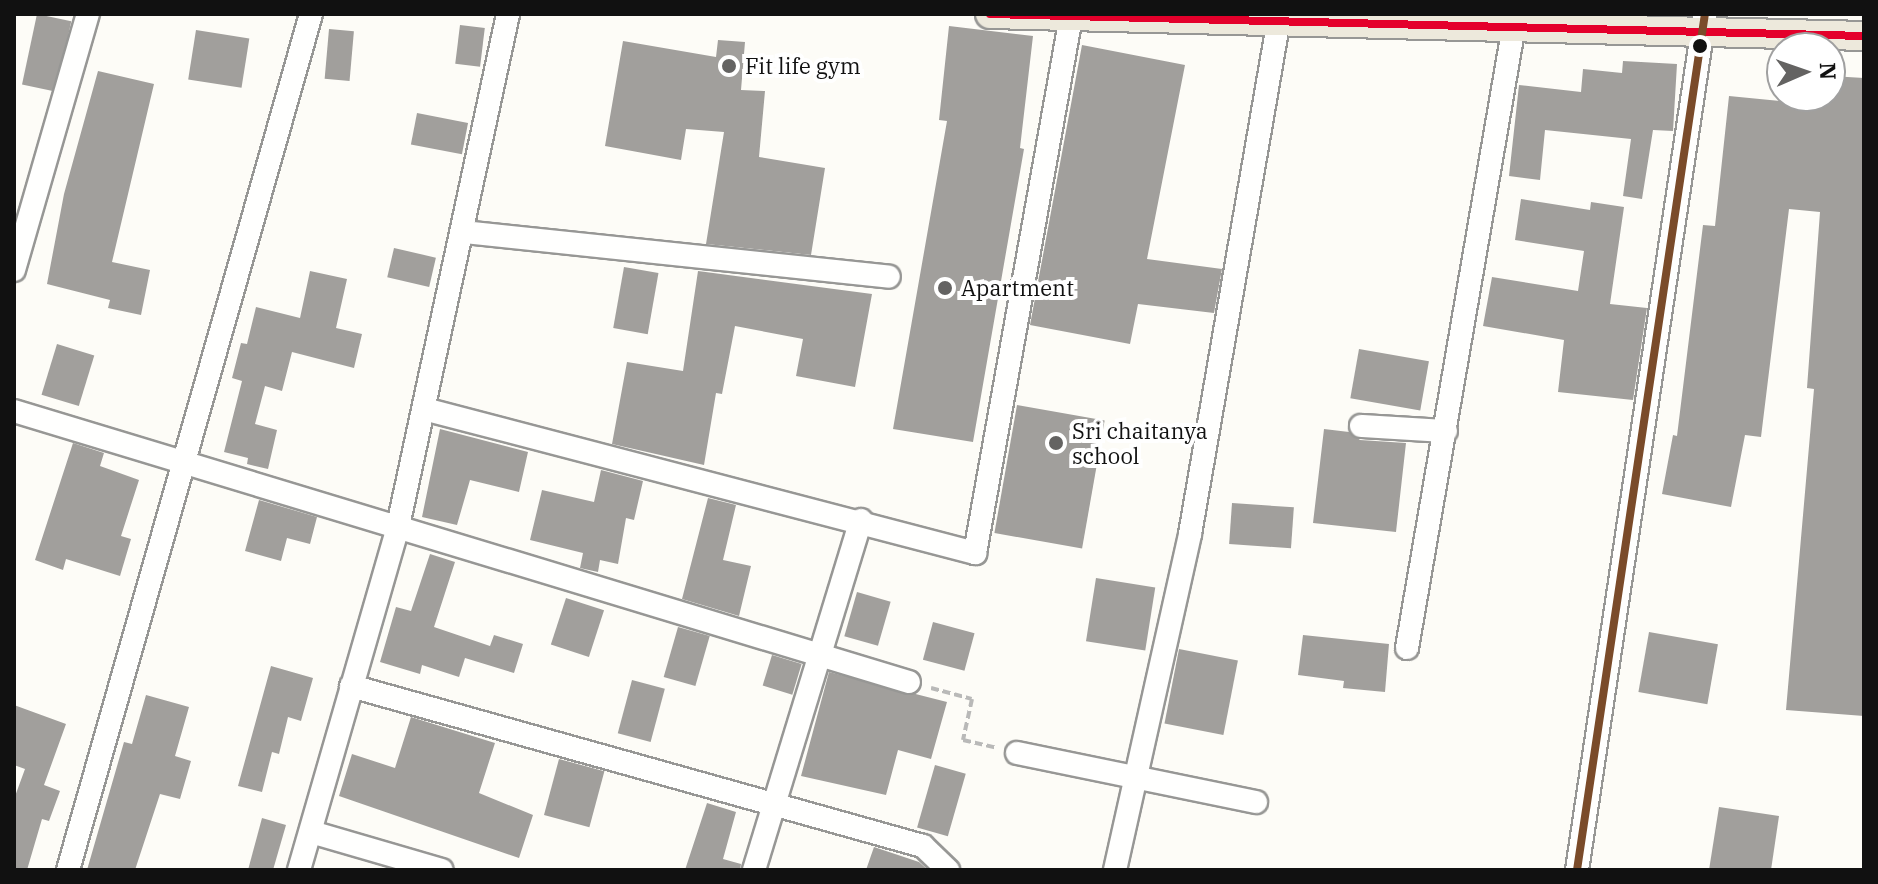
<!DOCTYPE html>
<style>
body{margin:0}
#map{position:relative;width:1878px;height:884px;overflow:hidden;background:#fdfcf7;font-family:"IBM Plex Serif",serif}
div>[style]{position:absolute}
.building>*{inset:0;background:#a19f9c;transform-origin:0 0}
.path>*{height:4px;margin-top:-2px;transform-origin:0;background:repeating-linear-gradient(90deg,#b9b9b8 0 8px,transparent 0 12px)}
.roads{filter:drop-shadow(2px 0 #979795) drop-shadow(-2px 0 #979795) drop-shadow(0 2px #979795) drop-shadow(0 -2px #979795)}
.minor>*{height:22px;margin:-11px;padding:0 11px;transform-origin:11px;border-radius:11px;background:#fffffe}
.major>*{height:28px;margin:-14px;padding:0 14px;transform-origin:14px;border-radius:14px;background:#ede9dc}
.bus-1>*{height:8px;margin:-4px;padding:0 4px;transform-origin:4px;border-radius:4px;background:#e4002b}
.bus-2>*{height:8px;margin:-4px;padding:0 4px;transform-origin:4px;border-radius:4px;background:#7a4b2a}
.dots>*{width:22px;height:22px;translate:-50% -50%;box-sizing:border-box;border:4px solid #fff;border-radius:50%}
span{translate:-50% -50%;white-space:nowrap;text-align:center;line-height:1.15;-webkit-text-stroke:8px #fff;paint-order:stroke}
.poi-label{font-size:22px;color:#111}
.left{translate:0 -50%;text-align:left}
.frame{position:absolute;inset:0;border:16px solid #111;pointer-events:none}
.north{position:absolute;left:1766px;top:32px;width:80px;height:80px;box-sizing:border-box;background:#fff;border:2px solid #a0a0a0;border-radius:50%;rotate:88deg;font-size:22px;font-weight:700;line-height:32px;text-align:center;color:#111}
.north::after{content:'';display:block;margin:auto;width:28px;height:36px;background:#646362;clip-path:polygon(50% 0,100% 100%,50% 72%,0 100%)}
</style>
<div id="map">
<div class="building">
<div style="left:37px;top:14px;width:35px;height:72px;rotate:12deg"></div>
<div style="left:460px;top:25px;width:25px;height:39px;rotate:7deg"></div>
<div style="clip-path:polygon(949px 26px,1033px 36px,1020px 148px,1024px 149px,973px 442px,893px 429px,947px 121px,939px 120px)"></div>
<div style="left:329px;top:29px;width:25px;height:50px;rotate:5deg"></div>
<div style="left:196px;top:30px;width:54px;height:50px;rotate:9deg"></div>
<div style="clip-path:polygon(718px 40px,745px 42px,741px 90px,765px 91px,759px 157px,825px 168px,811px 255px,706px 244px,724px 132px,686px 129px,681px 160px,605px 146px,623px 41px,716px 57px)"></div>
<div style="clip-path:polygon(1082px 45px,1185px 65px,1147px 259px,1222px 269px,1214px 313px,1138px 304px,1130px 344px,1030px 325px)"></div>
<div style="clip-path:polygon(1623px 61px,1677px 64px,1673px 131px,1653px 130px,1642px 199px,1623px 196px,1631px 139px,1545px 130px,1540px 180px,1509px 176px,1519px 85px,1581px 92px,1583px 69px,1622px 73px)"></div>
<div style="clip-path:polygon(98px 71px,154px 84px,112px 262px,150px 270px,141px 315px,108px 308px,110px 300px,47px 284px,64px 194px)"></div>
<div style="clip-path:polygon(1831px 76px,1864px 78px,1864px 716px,1786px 710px,1814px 389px,1807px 388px,1820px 212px,1789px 209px,1761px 437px,1745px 435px,1731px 507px,1662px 494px,1673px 435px,1677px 436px,1703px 225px,1715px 226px,1729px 96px,1780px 101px,1780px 96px,1830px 96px)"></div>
<div style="left:417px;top:113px;width:52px;height:32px;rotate:11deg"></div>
<div style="clip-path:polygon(1521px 199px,1590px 210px,1591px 202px,1624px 207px,1610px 304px,1647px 308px,1633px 400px,1558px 392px,1564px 340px,1483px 326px,1492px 277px,1578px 291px,1584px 251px,1515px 240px)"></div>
<div style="left:394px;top:248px;width:43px;height:30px;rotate:13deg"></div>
<div style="left:624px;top:267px;width:35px;height:62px;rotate:10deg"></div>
<div style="clip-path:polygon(310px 271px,347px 279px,336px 328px,362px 334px,354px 368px,292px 352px,282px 391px,265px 386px,255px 424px,277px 430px,268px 469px,247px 464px,248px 458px,224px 452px,242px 381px,232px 378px,241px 343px,247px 344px,256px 307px,300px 318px)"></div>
<div style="clip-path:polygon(698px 271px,872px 294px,855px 387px,796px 376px,803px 339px,735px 326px,722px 394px,716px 393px,704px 465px,612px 444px,627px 362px,683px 371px)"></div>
<div style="left:57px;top:344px;width:39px;height:53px;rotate:17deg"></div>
<div style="left:1359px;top:349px;width:71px;height:50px;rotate:10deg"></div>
<div style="left:1017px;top:405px;width:89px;height:130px;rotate:10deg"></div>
<div style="clip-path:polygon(440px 429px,528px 452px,519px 492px,470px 480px,457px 525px,422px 517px)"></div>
<div style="clip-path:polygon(1324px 429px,1349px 432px,1360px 440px,1406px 443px,1396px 532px,1313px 523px)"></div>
<div style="clip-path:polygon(73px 443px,104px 453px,100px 466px,139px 480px,121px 536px,131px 539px,120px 576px,66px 559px,63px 570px,35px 560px)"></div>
<div style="clip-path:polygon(601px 470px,643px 481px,634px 520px,626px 518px,618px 564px,600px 560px,598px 572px,580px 568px,583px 553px,530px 540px,542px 490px,594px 502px)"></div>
<div style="clip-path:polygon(708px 498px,736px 505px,723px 560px,751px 566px,739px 616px,682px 599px)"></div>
<div style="clip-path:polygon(259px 500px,317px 517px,310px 544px,287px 538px,281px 561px,245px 551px)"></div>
<div style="left:1232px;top:503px;width:62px;height:41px;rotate:4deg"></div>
<div style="clip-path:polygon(430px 554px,455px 562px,434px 627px,490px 646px,494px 635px,523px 644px,514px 673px,465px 658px,459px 677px,422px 665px,420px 674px,380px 662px,396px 607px,411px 611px)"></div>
<div style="left:1096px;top:578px;width:60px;height:64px;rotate:9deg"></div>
<div style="left:857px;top:592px;width:35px;height:46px;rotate:16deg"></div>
<div style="left:566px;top:598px;width:40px;height:49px;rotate:18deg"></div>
<div style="left:933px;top:622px;width:43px;height:39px;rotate:15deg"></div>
<div style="left:678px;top:627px;width:33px;height:52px;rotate:16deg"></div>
<div style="left:1649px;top:632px;width:70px;height:61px;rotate:10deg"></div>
<div style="clip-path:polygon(1303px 635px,1389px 644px,1385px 692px,1343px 688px,1344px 681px,1298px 675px)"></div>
<div style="left:1179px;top:649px;width:60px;height:76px;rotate:11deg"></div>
<div style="left:772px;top:655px;width:31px;height:32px;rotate:17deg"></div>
<div style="clip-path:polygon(271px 666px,313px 678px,301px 721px,288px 717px,279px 754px,272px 752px,262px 792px,238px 786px)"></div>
<div style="clip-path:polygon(829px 672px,947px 702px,931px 759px,898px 750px,886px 795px,801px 776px)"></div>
<div style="left:632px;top:680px;width:34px;height:55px;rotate:15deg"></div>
<div style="clip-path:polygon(146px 695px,189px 707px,175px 756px,191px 761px,180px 799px,160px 794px,135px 870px,87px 870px,124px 742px,132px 744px)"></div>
<div style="clip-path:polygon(14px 705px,66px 724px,44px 785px,60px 791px,49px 821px,42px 819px,27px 870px,14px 870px,14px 799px,25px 769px,14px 765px)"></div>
<div style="clip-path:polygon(411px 717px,495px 743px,479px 793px,533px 815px,519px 858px,339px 796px,352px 754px,395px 768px)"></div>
<div style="left:559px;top:759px;width:47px;height:58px;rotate:15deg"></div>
<div style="left:935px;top:765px;width:32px;height:65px;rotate:16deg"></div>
<div style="clip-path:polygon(707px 803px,736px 812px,723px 859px,741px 864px,740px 870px,685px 870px)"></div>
<div style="clip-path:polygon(1719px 807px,1779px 816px,1771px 870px,1709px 870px)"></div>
<div style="clip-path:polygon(262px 818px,286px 825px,273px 870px,248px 870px)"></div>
<div style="clip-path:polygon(874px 847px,919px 862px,928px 870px,866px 870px)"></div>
</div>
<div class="path">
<div style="left:931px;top:688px;width:42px;rotate:15deg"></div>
<div style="left:972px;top:699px;width:42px;rotate:102.4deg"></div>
<div style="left:963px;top:740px;width:35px;rotate:13deg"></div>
</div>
<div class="roads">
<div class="minor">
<div style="left:464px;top:232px;width:427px;rotate:6deg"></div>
<div style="left:14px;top:270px;width:266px;rotate:-73.9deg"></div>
<div style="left:424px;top:409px;width:570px;rotate:14.65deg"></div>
<div style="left:975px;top:553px;width:545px;rotate:-79.85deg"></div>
<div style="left:14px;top:411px;width:935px;rotate:16.85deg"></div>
<div style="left:1361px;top:426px;width:85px;rotate:3.4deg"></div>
<div style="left:1407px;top:648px;width:632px;rotate:-80.25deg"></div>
<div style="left:351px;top:686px;width:594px;rotate:15.63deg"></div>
<div style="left:923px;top:846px;width:35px;rotate:44deg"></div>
<div style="left:1017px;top:753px;width:244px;rotate:11.6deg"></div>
<div style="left:311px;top:832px;width:136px;rotate:16.2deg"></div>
<div style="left:68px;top:870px;width:890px;rotate:-74.15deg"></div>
<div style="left:299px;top:870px;width:358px;rotate:-73.9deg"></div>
<div style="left:398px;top:526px;width:524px;rotate:-77.87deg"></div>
<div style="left:754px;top:870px;width:366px;rotate:-73deg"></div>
<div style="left:1115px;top:870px;width:344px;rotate:-77.4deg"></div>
<div style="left:1190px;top:534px;width:523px;rotate:-80.2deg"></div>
<div style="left:1577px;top:870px;width:866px;rotate:-81.5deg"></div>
</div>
<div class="major">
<div style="left:990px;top:14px;width:874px;rotate:1.44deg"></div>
</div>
</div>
<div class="bus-1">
<div style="left:990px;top:14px;width:874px;rotate:1.44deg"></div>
</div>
<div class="bus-2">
<div style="left:1577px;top:870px;width:866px;rotate:-81.5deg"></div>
</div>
<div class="dots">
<div style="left:1700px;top:46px;background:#111"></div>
<div style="left:729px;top:66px;background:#646362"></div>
<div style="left:945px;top:288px;background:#646362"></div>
<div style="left:1056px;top:443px;background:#646362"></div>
</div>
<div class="poi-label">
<span class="left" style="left:745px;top:66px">Fit life gym</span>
<span class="left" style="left:961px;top:288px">Apartment</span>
<span class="left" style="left:1072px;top:443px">Sri chaitanya<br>school</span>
</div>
<div class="frame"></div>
<div class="north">N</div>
</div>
